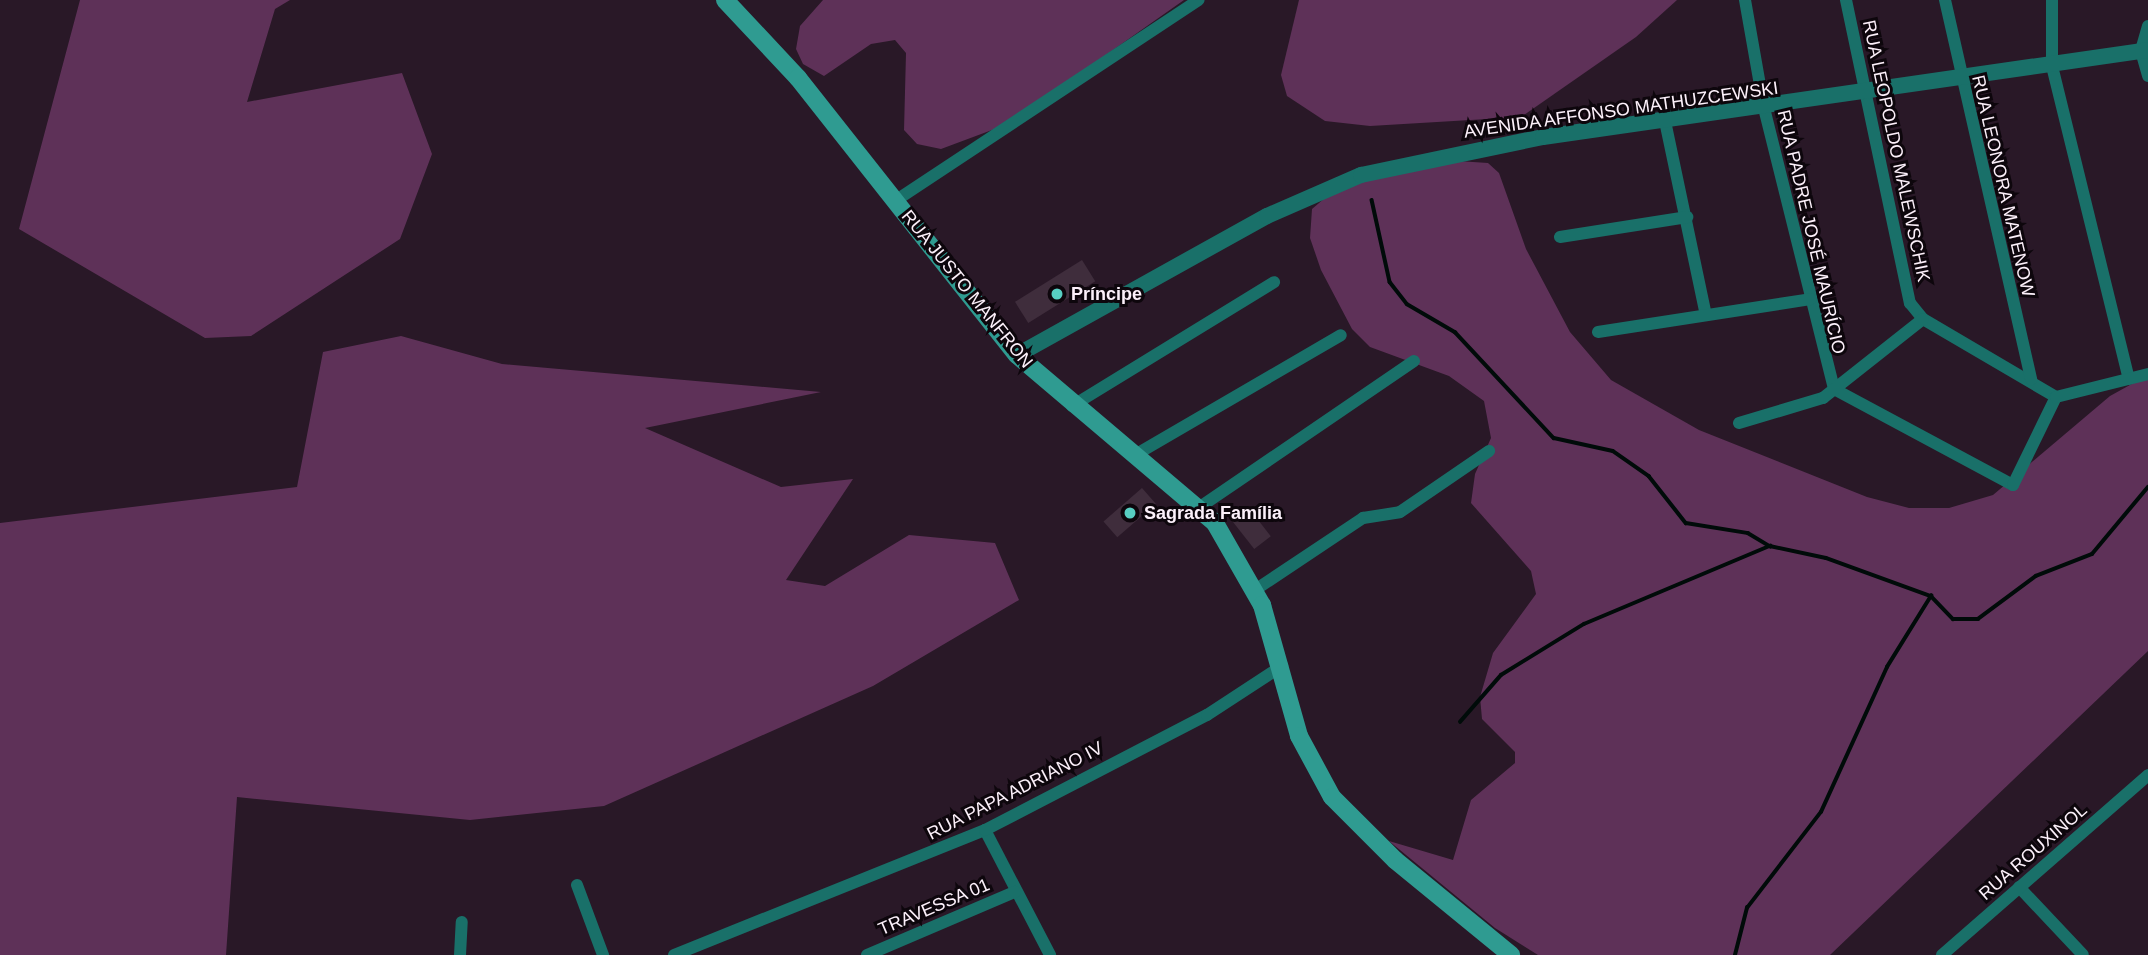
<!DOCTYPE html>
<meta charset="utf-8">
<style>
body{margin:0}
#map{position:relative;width:2148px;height:955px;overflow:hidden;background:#291827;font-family:Arial,sans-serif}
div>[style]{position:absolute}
.green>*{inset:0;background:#5e3158}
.stream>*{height:3.5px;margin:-1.75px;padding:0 1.75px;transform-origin:1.75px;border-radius:1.75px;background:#000b09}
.building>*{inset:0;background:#3f2d3c;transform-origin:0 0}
.minor>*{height:12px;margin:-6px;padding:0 6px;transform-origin:6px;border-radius:6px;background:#197069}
.tertiary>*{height:16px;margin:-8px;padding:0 8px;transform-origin:8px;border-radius:8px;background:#197069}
.secondary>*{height:18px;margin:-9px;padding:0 9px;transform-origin:9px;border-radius:9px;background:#2f9b91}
.dots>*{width:19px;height:19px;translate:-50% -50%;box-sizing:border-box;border:4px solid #0d060c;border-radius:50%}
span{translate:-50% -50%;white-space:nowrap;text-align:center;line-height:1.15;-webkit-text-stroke:6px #0d060c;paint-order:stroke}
.street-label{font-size:18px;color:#fcf0fa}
.poi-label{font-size:18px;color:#fcf0fa;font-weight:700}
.left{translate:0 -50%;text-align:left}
</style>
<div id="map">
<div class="green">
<div style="clip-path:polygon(80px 0,290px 0,275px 9px,247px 102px,402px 73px,432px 154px,400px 239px,251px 336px,205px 338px,19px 229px)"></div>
<div style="clip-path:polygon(823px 0,1184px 0,1008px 124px,941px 149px,917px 144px,904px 130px,906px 53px,895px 40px,871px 44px,824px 76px,803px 64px,796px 49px,800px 26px)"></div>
<div style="clip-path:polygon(1299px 0,1677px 0,1636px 37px,1521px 117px,1370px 126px,1325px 121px,1287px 96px,1281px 75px)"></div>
<div style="clip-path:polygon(1458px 161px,1488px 163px,1499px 173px,1526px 249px,1570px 332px,1611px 380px,1699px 430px,1867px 497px,1909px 508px,1949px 508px,1993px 495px,2110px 396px,2148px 375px,2148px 651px,1830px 955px,1538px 955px,1495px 928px,1389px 841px,1453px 860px,1471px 800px,1515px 763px,1515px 752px,1482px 719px,1480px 697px,1493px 653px,1536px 594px,1531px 571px,1471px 503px,1475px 474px,1491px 438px,1484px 401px,1449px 376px,1370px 347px,1352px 329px,1321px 270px,1310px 238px,1312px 209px,1339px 186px)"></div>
<div style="clip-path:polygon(401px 336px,502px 364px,821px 392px,645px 428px,781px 487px,853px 479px,786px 580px,825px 586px,909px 535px,995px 543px,1019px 600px,873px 686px,604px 806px,470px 820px,237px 797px,226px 955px,0 955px,0 523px,297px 487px,323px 352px)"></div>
</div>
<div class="stream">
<div style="left:1372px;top:200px;width:84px;rotate:77.6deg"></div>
<div style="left:1390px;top:282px;width:28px;rotate:52deg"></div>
<div style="left:1407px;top:304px;width:56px;rotate:30.3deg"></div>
<div style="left:1455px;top:332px;width:145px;rotate:47deg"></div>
<div style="left:1554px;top:438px;width:60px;rotate:12.4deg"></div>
<div style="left:1613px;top:451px;width:44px;rotate:34.8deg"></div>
<div style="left:1649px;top:476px;width:60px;rotate:51.8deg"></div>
<div style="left:1686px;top:523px;width:63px;rotate:9.2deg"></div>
<div style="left:1748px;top:533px;width:26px;rotate:31deg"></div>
<div style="left:1770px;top:546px;width:57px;rotate:12.1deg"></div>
<div style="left:1826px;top:558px;width:112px;rotate:19.9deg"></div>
<div style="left:1931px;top:596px;width:32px;rotate:46deg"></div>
<div style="left:1953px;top:619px;width:25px"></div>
<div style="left:1978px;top:619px;width:72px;rotate:-36.6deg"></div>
<div style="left:2036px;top:576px;width:60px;rotate:-21.4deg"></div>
<div style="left:2092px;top:554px;width:87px;rotate:-50.1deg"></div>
<div style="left:1460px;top:722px;width:62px;rotate:-48.9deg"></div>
<div style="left:1501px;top:675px;width:97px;rotate:-31.6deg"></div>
<div style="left:1584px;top:624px;width:202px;rotate:-22.8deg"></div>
<div style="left:1735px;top:955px;width:49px;rotate:-75.7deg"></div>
<div style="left:1747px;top:908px;width:121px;rotate:-52.4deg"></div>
<div style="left:1821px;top:812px;width:159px;rotate:-65.5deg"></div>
<div style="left:1887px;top:667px;width:84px;rotate:-58.2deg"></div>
</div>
<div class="building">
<div style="left:1082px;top:260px;width:25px;height:79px;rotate:58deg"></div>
<div style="left:1142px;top:488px;width:21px;height:51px;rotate:49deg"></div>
<div style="left:1248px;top:507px;width:37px;height:21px;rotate:52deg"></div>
</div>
<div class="minor">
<div style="left:1745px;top:0;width:110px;rotate:80deg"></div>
<div style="left:1764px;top:108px;width:290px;rotate:76deg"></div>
<div style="left:1846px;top:0;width:310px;rotate:78.1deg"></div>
<div style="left:1910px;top:303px;width:21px;rotate:51deg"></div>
<div style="left:1923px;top:319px;width:154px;rotate:30.4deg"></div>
<div style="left:1945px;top:0;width:389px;rotate:77.2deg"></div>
<div style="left:2052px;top:0;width:66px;rotate:90deg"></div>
<div style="left:2052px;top:66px;width:322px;rotate:76.2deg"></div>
<div style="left:2148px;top:26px;width:26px;rotate:106deg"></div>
<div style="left:2141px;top:51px;width:26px;rotate:74deg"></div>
<div style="left:1665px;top:121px;width:198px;rotate:78.1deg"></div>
<div style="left:895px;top:201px;width:364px;rotate:-33.5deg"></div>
<div style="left:1560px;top:237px;width:129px;rotate:-8.9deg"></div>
<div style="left:1598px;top:332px;width:215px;rotate:-8.8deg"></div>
<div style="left:1834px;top:389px;width:203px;rotate:28.2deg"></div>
<div style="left:2013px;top:485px;width:98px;rotate:-64deg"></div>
<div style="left:2056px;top:397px;width:95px;rotate:-14deg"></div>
<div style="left:1072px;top:406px;width:237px;rotate:-31.5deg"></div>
<div style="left:1739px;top:423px;width:88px;rotate:-16.6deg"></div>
<div style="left:1823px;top:398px;width:127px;rotate:-38.3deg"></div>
<div style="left:1135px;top:455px;width:238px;rotate:-30.2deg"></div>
<div style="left:1200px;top:507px;width:259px;rotate:-34.3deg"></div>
<div style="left:1255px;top:590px;width:130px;rotate:-33.7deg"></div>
<div style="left:1363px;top:518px;width:37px;rotate:-9deg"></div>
<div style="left:1400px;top:512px;width:108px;rotate:-34.4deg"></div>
<div style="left:985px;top:830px;width:141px;rotate:62.5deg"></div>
<div style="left:577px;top:885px;width:75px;rotate:69.6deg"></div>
<div style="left:2019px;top:887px;width:93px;rotate:46.7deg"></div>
<div style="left:460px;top:955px;width:33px;rotate:-87deg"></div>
<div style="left:674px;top:955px;width:335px;rotate:-21.9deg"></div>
<div style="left:985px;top:830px;width:250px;rotate:-27.4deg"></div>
<div style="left:1207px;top:715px;width:90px;rotate:-33.2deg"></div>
<div style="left:867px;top:955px;width:161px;rotate:-23.1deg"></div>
<div style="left:1942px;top:955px;width:274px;rotate:-41.1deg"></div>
</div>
<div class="tertiary">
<div style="left:1017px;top:355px;width:286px;rotate:-29.1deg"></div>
<div style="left:1267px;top:216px;width:103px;rotate:-23.6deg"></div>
<div style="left:1361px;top:175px;width:186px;rotate:-11.8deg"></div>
<div style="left:1543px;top:137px;width:611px;rotate:-8.18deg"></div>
</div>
<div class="secondary">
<div style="left:725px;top:0;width:107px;rotate:46.9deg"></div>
<div style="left:798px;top:78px;width:353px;rotate:51.7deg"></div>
<div style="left:1017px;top:355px;width:260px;rotate:40.3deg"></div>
<div style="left:1215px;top:523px;width:95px;rotate:60.2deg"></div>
<div style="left:1262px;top:605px;width:136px;rotate:74.2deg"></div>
<div style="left:1299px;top:736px;width:69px;rotate:61.6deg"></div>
<div style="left:1332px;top:797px;width:89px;rotate:45deg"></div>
<div style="left:1395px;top:860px;width:150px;rotate:39.3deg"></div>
</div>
<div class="dots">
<div style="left:1057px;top:294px;background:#57cec2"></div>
<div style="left:1130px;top:513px;background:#57cec2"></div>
</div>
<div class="street-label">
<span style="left:1621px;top:110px;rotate:-8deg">AVENIDA AFFONSO MATHUZCEWSKI</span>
<span style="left:1896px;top:151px;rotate:78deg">RUA LEOPOLDO MALEWSCHIK</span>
<span style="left:2003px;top:186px;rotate:77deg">RUA LEONORA MATENOW</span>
<span style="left:1811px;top:232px;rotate:77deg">RUA PADRE JOSÉ MAURÍCIO</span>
<span style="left:967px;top:289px;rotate:51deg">RUA JUSTO MANFRON</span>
<span style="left:1015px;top:791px;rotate:-27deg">RUA PAPA ADRIANO IV</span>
<span style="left:2033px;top:852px;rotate:-41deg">RUA ROUXINOL</span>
<span style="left:934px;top:907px;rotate:-23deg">TRAVESSA 01</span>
</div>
<div class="poi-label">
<span class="left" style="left:1071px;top:294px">Príncipe</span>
<span class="left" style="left:1144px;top:513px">Sagrada Família</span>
</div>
</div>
